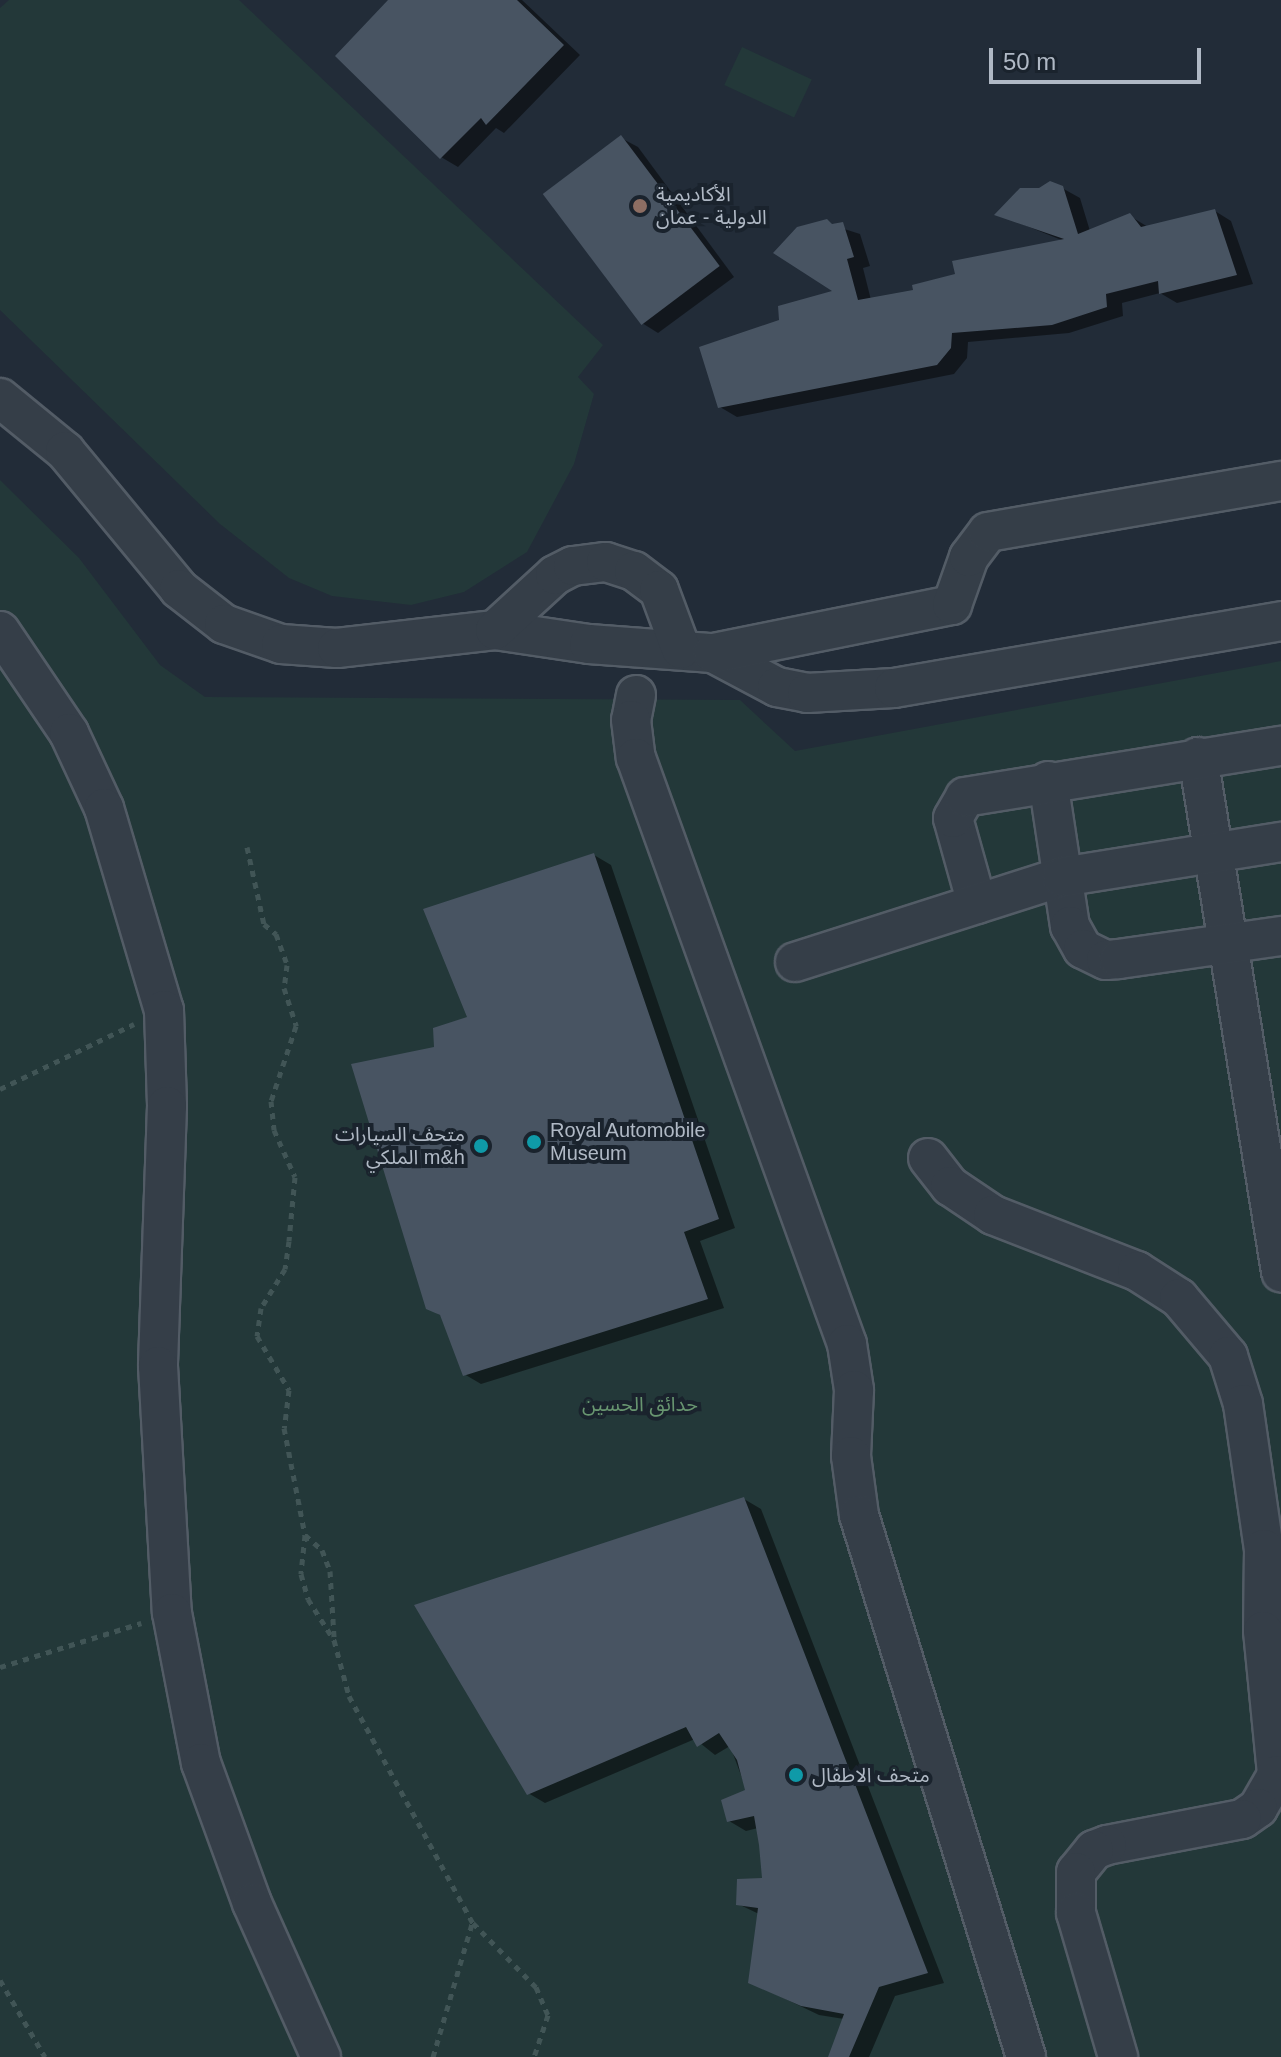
<!DOCTYPE html>
<meta charset="utf-8">
<style>
body{margin:0}
#map{position:relative;width:1281px;height:2057px;overflow:hidden;background:#222c38;font-family:Helvetica,"Noto Sans Arabic",sans-serif}
div>[style]{position:absolute}
.green>*{inset:0;background:#233839;transform-origin:0 0}
.shadow>*{inset:0;background:#0007}
.building>*{inset:0;background:#485462;transform-origin:0 0}
.path>*{height:5px;margin-top:-2.5px;transform-origin:0;background:repeating-linear-gradient(90deg,#415556 0 6px,transparent 0 12px)}
.roads{filter:drop-shadow(2px 0 #535c66) drop-shadow(-2px 0 #535c66) drop-shadow(0 2px #535c66) drop-shadow(0 -2px #535c66)}
.minor>*{height:38px;margin:-19px;padding:0 19px;transform-origin:19px;border-radius:19px;background:#353e48}
.dots>*{width:22px;height:22px;translate:-50% -50%;box-sizing:border-box;border:4px solid #1a232d;border-radius:50%}
span{translate:-50% -50%;white-space:nowrap;text-align:center;line-height:1.15;-webkit-text-stroke:8px #1a232d;paint-order:stroke}
.poi-label{font-size:20px;color:#b0b9c5}
.left{translate:0 -50%;text-align:left}
.right{translate:-100% -50%;text-align:right}
.park-label{font-size:20px;color:#689570}
.scale{position:absolute;left:989px;top:48px;width:212px;height:36px;box-sizing:border-box;border:4px solid #b0b9c5;border-top:0;padding-left:10px;font-size:24px;line-height:28px;white-space:nowrap;color:#b0b9c5;-webkit-text-stroke:6px #1a232d;paint-order:stroke}
</style>
<div id="map">
<div class="green">
<div style="clip-path:polygon(9px 0,239px 0,603px 345px,578px 377px,594px 394px,574px 464px,527px 552px,464px 592px,411px 605px,332px 596px,289px 578px,220px 524px,0 310px,0 8px)"></div>
<div style="left:742px;top:47px;width:77px;height:42px;rotate:25deg"></div>
<div style="clip-path:polygon(0 480px,79px 558px,160px 665px,205px 697px,740px 700px,795px 751px,1281px 661px,1281px 2057px,0 2057px)"></div>
</div>
<div class="shadow">
<div style="clip-path:polygon(390px 0,522px 0,580px 55px,504px 133px,496px 128px,458px 167px,441px 157px)"></div>
<div style="clip-path:polygon(621px 138px,638px 147px,734px 277px,658px 333px,642px 323px)"></div>
<div style="clip-path:polygon(1062px 188px,1080px 198px,1090px 231px,1130px 216px,1148px 227px,1215px 211px,1231px 221px,1253px 284px,1177px 303px,1160px 293px,1122px 303px,1123px 316px,1069px 333px,968px 342px,967px 358px,954px 374px,737px 417px,720px 407px,781px 321px,836px 292px,835px 226px,860px 234px,870px 266px,863px 268px,871px 300px,915px 292px,1064px 241px,997px 214px)"></div>
<div style="clip-path:polygon(594px 855px,611px 865px,735px 1228px,700px 1241px,724px 1308px,481px 1384px,464px 1374px,443px 1317px,428px 1308px,436px 1049px,469px 1018px)"></div>
<div style="clip-path:polygon(744px 1499px,761px 1509px,944px 1983px,895px 1996px,869px 2057px,830px 2057px,844px 2019px,819px 2015px,750px 1982px,759px 1914px,738px 1904px,765px 1880px,758px 1828px,746px 1831px,729px 1821px,747px 1791px,730px 1746px,715px 1755px,695px 1739px,545px 1803px,528px 1793px)"></div>
</div>
<div class="building">
<div style="clip-path:polygon(388px 0,517px 0,564px 45px,486px 125px,481px 118px,440px 159px,335px 56px)"></div>
<div style="left:621px;top:135px;width:164px;height:98px;rotate:53deg"></div>
<div style="clip-path:polygon(1050px 181px,1063px 186px,1078px 234px,1130px 213px,1141px 227px,1215px 209px,1237px 275px,1159px 294px,1158px 281px,1106px 294px,1107px 307px,1052px 325px,952px 333px,951px 348px,937px 365px,718px 408px,699px 347px,779px 320px,778px 306px,832px 291px,773px 253px,797px 227px,827px 219px,832px 224px,843px 222px,854px 257px,847px 259px,858px 300px,913px 290px,912px 285px,955px 274px,952px 261px,1064px 239px,994px 215px,1020px 188px,1039px 188px)"></div>
<div style="clip-path:polygon(594px 853px,719px 1219px,684px 1232px,708px 1299px,463px 1376px,440px 1315px,426px 1309px,351px 1064px,434px 1047px,433px 1028px,467px 1017px,423px 909px)"></div>
<div style="clip-path:polygon(744px 1497px,928px 1973px,879px 1987px,849px 2057px,828px 2057px,844px 2014px,801px 2006px,748px 1983px,758px 1908px,736px 1905px,737px 1879px,762px 1878px,759px 1845px,754px 1816px,727px 1822px,721px 1800px,745px 1790px,737px 1760px,719px 1733px,697px 1747px,686px 1727px,527px 1795px,414px 1605px)"></div>
</div>
<div class="path">
<div style="left:247px;top:847px;width:79px;rotate:77.6deg"></div>
<div style="left:264px;top:924px;width:16px;rotate:40deg"></div>
<div style="left:276px;top:934px;width:33px;rotate:70deg"></div>
<div style="left:287px;top:965px;width:23px;rotate:97deg"></div>
<div style="left:284px;top:988px;width:40px;rotate:72deg"></div>
<div style="left:296px;top:1026px;width:79px;rotate:108.4deg"></div>
<div style="left:271px;top:1101px;width:29px;rotate:84deg"></div>
<div style="left:274px;top:1130px;width:51px;rotate:65.9deg"></div>
<div style="left:295px;top:1177px;width:64px;rotate:95.4deg"></div>
<div style="left:289px;top:1241px;width:28px;rotate:98deg"></div>
<div style="left:285px;top:1269px;width:46px;rotate:121.6deg"></div>
<div style="left:261px;top:1308px;width:28px;rotate:98deg"></div>
<div style="left:257px;top:1336px;width:63px;rotate:59.3deg"></div>
<div style="left:289px;top:1390px;width:38px;rotate:97deg"></div>
<div style="left:284px;top:1428px;width:109px;rotate:78.9deg"></div>
<div style="left:305px;top:1535px;width:39px;rotate:96deg"></div>
<div style="left:301px;top:1574px;width:26px;rotate:74deg"></div>
<div style="left:308px;top:1599px;width:49px;rotate:57.6deg"></div>
<div style="left:334px;top:1640px;width:58px;rotate:75deg"></div>
<div style="left:349px;top:1696px;width:259px;rotate:61.4deg"></div>
<div style="left:473px;top:1923px;width:90px;rotate:45.5deg"></div>
<div style="left:536px;top:1987px;width:30px;rotate:67deg"></div>
<div style="left:548px;top:2015px;width:44px;rotate:108.4deg"></div>
<div style="left:0;top:1089px;width:149px;rotate:-25.9deg"></div>
<div style="left:305px;top:1535px;width:23px;rotate:41deg"></div>
<div style="left:322px;top:1550px;width:22px;rotate:69deg"></div>
<div style="left:330px;top:1571px;width:66px;rotate:86.5deg"></div>
<div style="left:0;top:1667px;width:148px;rotate:-17.3deg"></div>
<div style="left:0;top:1980px;width:89px;rotate:59.7deg"></div>
<div style="left:433px;top:2057px;width:139px;rotate:-73.7deg"></div>
</div>
<div class="roads">
<div class="minor">
<div style="left:0;top:398px;width:84px;rotate:39.2deg"></div>
<div style="left:65px;top:451px;width:179px;rotate:50.4deg"></div>
<div style="left:179px;top:589px;width:57px;rotate:37.9deg"></div>
<div style="left:224px;top:624px;width:60px;rotate:19.3deg"></div>
<div style="left:281px;top:644px;width:56px;rotate:4.1deg"></div>
<div style="left:337px;top:648px;width:159px;rotate:-6.5deg"></div>
<div style="left:495px;top:630px;width:95px;rotate:8.5deg"></div>
<div style="left:589px;top:644px;width:124px;rotate:4.2deg"></div>
<div style="left:713px;top:653px;width:72px;rotate:28deg"></div>
<div style="left:777px;top:687px;width:31px;rotate:11deg"></div>
<div style="left:807px;top:693px;width:87px;rotate:-3.3deg"></div>
<div style="left:894px;top:688px;width:393px;rotate:-9.8deg"></div>
<div style="left:495px;top:630px;width:81px;rotate:-42.5deg"></div>
<div style="left:555px;top:575px;width:20px;rotate:-27deg"></div>
<div style="left:573px;top:566px;width:33px;rotate:-7deg"></div>
<div style="left:606px;top:562px;width:29px;rotate:18deg"></div>
<div style="left:634px;top:571px;width:31px;rotate:37deg"></div>
<div style="left:659px;top:590px;width:63px;rotate:69.6deg"></div>
<div style="left:0;top:631px;width:123px;rotate:55.9deg"></div>
<div style="left:69px;top:733px;width:83px;rotate:65deg"></div>
<div style="left:104px;top:808px;width:211px;rotate:73.5deg"></div>
<div style="left:164px;top:1010px;width:96px;rotate:88.2deg"></div>
<div style="left:167px;top:1106px;width:260px;rotate:92deg"></div>
<div style="left:158px;top:1366px;width:247px;rotate:86.8deg"></div>
<div style="left:172px;top:1613px;width:153px;rotate:79.1deg"></div>
<div style="left:201px;top:1763px;width:149px;rotate:70deg"></div>
<div style="left:252px;top:1903px;width:169px;rotate:65.9deg"></div>
<div style="left:713px;top:653px;width:244px;rotate:-11.4deg"></div>
<div style="left:952px;top:605px;width:51px;rotate:-70.5deg"></div>
<div style="left:969px;top:557px;width:31px;rotate:-53deg"></div>
<div style="left:988px;top:532px;width:297px;rotate:-9.9deg"></div>
<div style="left:636px;top:695px;width:25px;rotate:101deg"></div>
<div style="left:631px;top:720px;width:38px;rotate:83deg"></div>
<div style="left:636px;top:758px;width:623px;rotate:70.2deg"></div>
<div style="left:847px;top:1344px;width:47px;rotate:81.3deg"></div>
<div style="left:854px;top:1390px;width:66px;rotate:92.6deg"></div>
<div style="left:851px;top:1456px;width:60px;rotate:82.3deg"></div>
<div style="left:859px;top:1515px;width:567px;rotate:72.87deg"></div>
<div style="left:1198px;top:757px;width:522px;rotate:80.84deg"></div>
<div style="left:1048px;top:781px;width:147px;rotate:81.4deg"></div>
<div style="left:1070px;top:926px;width:26px;rotate:61deg"></div>
<div style="left:1083px;top:949px;width:25px;rotate:26deg"></div>
<div style="left:1106px;top:960px;width:13px;rotate:-4deg"></div>
<div style="left:1119px;top:959px;width:164px;rotate:-8.1deg"></div>
<div style="left:977px;top:904px;width:89px;rotate:-105.6deg"></div>
<div style="left:953px;top:818px;width:24px;rotate:-60deg"></div>
<div style="left:965px;top:797px;width:320px;rotate:-9.2deg"></div>
<div style="left:795px;top:962px;width:280px;rotate:-17.7deg"></div>
<div style="left:1062px;top:877px;width:222px;rotate:-9.1deg"></div>
<div style="left:928px;top:1158px;width:36px;rotate:52deg"></div>
<div style="left:950px;top:1186px;width:52px;rotate:34deg"></div>
<div style="left:993px;top:1215px;width:155px;rotate:21.3deg"></div>
<div style="left:1137px;top:1271px;width:50px;rotate:32.7deg"></div>
<div style="left:1179px;top:1298px;width:76px;rotate:49.8deg"></div>
<div style="left:1228px;top:1356px;width:50px;rotate:72.6deg"></div>
<div style="left:1243px;top:1404px;width:147px;rotate:81.8deg"></div>
<div style="left:1264px;top:1549px;width:82px;rotate:90.7deg"></div>
<div style="left:1263px;top:1631px;width:145px;rotate:84.4deg"></div>
<div style="left:1277px;top:1775px;width:38px;rotate:120deg"></div>
<div style="left:1258px;top:1808px;width:19px;rotate:145deg"></div>
<div style="left:1242px;top:1819px;width:137px;rotate:169.1deg"></div>
<div style="left:1107px;top:1845px;width:14px;rotate:159deg"></div>
<div style="left:1094px;top:1850px;width:28px;rotate:129deg"></div>
<div style="left:1076px;top:1872px;width:41px;rotate:90deg"></div>
<div style="left:1076px;top:1913px;width:150px;rotate:73.7deg"></div>
</div>
</div>
<div class="dots">
<div style="left:640px;top:206px;background:#8d6e63"></div>
<div style="left:534px;top:1142px;background:#0f9aa8"></div>
<div style="left:481px;top:1146px;background:#0f9aa8"></div>
<div style="left:796px;top:1775px;background:#0f9aa8"></div>
</div>
<div class="poi-label">
<span class="left" style="left:656px;top:206px">الأكاديمية<br>الدولية - عمان</span>
<span class="left" style="left:550px;top:1142px">Royal Automobile<br>Museum</span>
<span class="right" style="left:465px;top:1146px">متحف السيارات<br>الملكي m&amp;h</span>
<span class="left" style="left:812px;top:1775px">متحف الاطفال</span>
</div>
<div class="park-label">
<span style="left:640px;top:1404px">حدائق الحسين</span>
</div>
<div class="scale">50 m</div>
</div>
